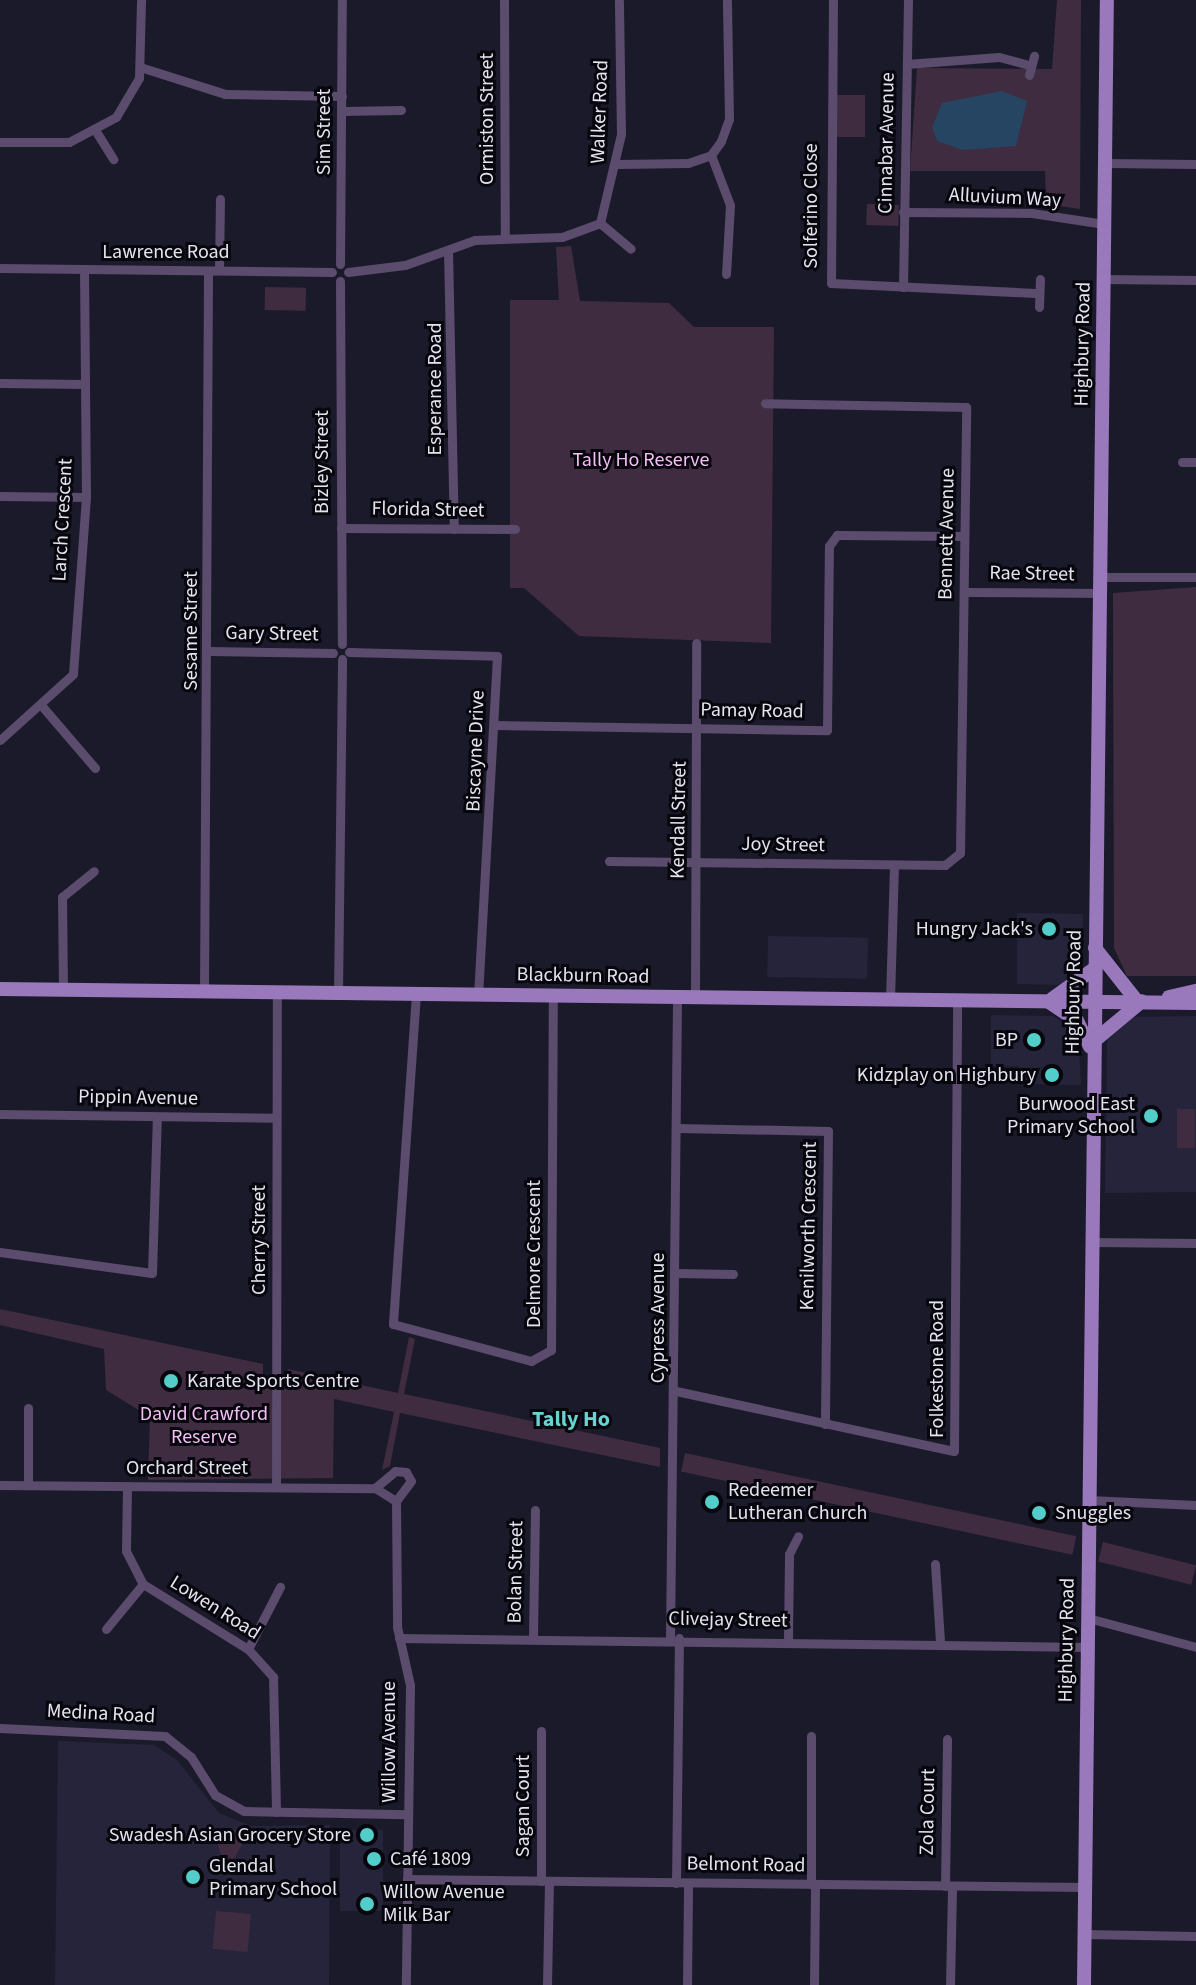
<!DOCTYPE html>
<meta charset="utf-8">
<style>
body{margin:0}
#map{position:relative;width:1196px;height:1985px;overflow:hidden;background:#1b1a2b;font-family:"Source Sans 3",sans-serif}
div>[style]{position:absolute}
.built>*{inset:0;background:#25243a;transform-origin:0 0}
.green>*{inset:0;background:#3f2c40;transform-origin:0 0}
.water>*{inset:0;background:#264563}
.minor>*{height:9px;margin:-4.5px;padding:0 4.5px;transform-origin:4.5px;border-radius:4.5px;background:#5b4b6c}
.primary>*{height:14px;margin:-7px;padding:0 7px;transform-origin:7px;border-radius:7px;background:#9979bc}
.dots>*{width:22px;height:22px;translate:-50% -50%;box-sizing:border-box;border:4px solid #07060d;border-radius:50%}
span{translate:-50% -50%;white-space:nowrap;text-align:center;line-height:1.15;-webkit-text-stroke:6px #07060d;paint-order:stroke}
.street-label{font-size:20px;color:#e4e4f0}
.park-label{font-size:20px;color:#f3bff6}
.poi-label{font-size:20px;color:#e4e4f0}
.right{translate:-100% -50%;text-align:right}
.left{translate:0 -50%;text-align:left}
.neighbourhood-label{font-size:22px;color:#68d4d1;font-weight:700}
</style>
<div id="map">
<div class="built">
<div style="clip-path:polygon(1017px 913px,1083px 914px,1082px 971px,1060px 985px,1017px 984px)"></div>
<div style="left:768px;top:936px;width:100px;height:41px;rotate:1deg"></div>
<div style="clip-path:polygon(991px 1015px,1053px 1016px,1067px 1025px,1079px 1046px,1081px 1085px,1025px 1084px,1018px 1066px,991px 1066px)"></div>
<div style="clip-path:polygon(1196px 1016px,1196px 1192px,1105px 1193px,1107px 1040px,1133px 1017px)"></div>
<div style="clip-path:polygon(58px 1741px,154px 1745px,177px 1760px,219px 1813px,251px 1826px,330px 1825px,329px 1985px,55px 1985px)"></div>
<div style="left:340px;top:1830px;width:43px;height:81px"></div>
</div>
<div class="green">
<div style="clip-path:polygon(1057px 0,1081px 0,1080px 209px,1046px 204px,1045px 171px,910px 171px,917px 68px,1052px 69px)"></div>
<div style="left:837px;top:95px;width:28px;height:42px"></div>
<div style="left:867px;top:204px;width:32px;height:21px;rotate:2deg"></div>
<div style="clip-path:polygon(571px 246px,580px 301px,669px 303px,694px 327px,774px 327px,771px 643px,579px 636px,524px 588px,510px 588px,510px 300px,559px 300px,556px 247px)"></div>
<div style="left:265px;top:287px;width:41px;height:23px;rotate:1deg"></div>
<div style="clip-path:polygon(1196px 587px,1196px 976px,1127px 976px,1114px 948px,1113px 593px)"></div>
<div style="left:1177px;top:1109px;width:18px;height:39px"></div>
<div style="clip-path:polygon(0 1309px,263px 1364px,263px 1384px,287px 1389px,288px 1369px,398px 1393px,409px 1337px,415px 1339px,404px 1394px,660px 1448px,660px 1467px,400px 1413px,390px 1466px,382px 1470px,394px 1412px,334px 1399px,333px 1478px,148px 1480px,150px 1417px,106px 1390px,104px 1349px,0 1325px)"></div>
<div style="left:685px;top:1453px;width:400px;height:19px;rotate:12deg"></div>
<div style="left:1103px;top:1542px;width:96px;height:20px;rotate:14deg"></div>
<div style="clip-path:polygon(213px 1828px,239px 1830px,245px 1839px,234px 1859px,221px 1856px)"></div>
<div style="left:216px;top:1911px;width:35px;height:38px;rotate:5deg"></div>
</div>
<div class="water">
<div style="clip-path:polygon(1002px 91px,1027px 101px,1016px 146px,963px 150px,937px 141px,932px 127px,942px 103px)"></div>
</div>
<div class="minor">
<div style="left:504px;top:0;width:238px;rotate:89.8deg"></div>
<div style="left:833px;top:0;width:283px;rotate:90.4deg"></div>
<div style="left:831px;top:283px;width:204px;rotate:2.8deg"></div>
<div style="left:907px;top:64px;width:92px;rotate:-4.4deg"></div>
<div style="left:999px;top:57px;width:28px;rotate:15deg"></div>
<div style="left:140px;top:67px;width:89px;rotate:17.6deg"></div>
<div style="left:225px;top:94px;width:117px;rotate:1deg"></div>
<div style="left:1029px;top:75px;width:20px;rotate:-75deg"></div>
<div style="left:343px;top:111px;width:58px;rotate:-1deg"></div>
<div style="left:97px;top:133px;width:31px;rotate:58deg"></div>
<div style="left:0;top:142px;width:69px"></div>
<div style="left:69px;top:142px;width:53px;rotate:-28deg"></div>
<div style="left:116px;top:117px;width:45px;rotate:-59.5deg"></div>
<div style="left:139px;top:78px;width:78px;rotate:-88.5deg"></div>
<div style="left:711px;top:155px;width:53px;rotate:69.2deg"></div>
<div style="left:730px;top:205px;width:69px;rotate:93.3deg"></div>
<div style="left:1105px;top:163px;width:91px;rotate:0.6deg"></div>
<div style="left:618px;top:164px;width:70px;rotate:-0.8deg"></div>
<div style="left:688px;top:163px;width:24px;rotate:-19deg"></div>
<div style="left:711px;top:155px;width:17px;rotate:-54deg"></div>
<div style="left:721px;top:141px;width:23px;rotate:-70deg"></div>
<div style="left:729px;top:119px;width:119px;rotate:-91deg"></div>
<div style="left:903px;top:212px;width:129px;rotate:0.4deg"></div>
<div style="left:1032px;top:213px;width:73px;rotate:8.7deg"></div>
<div style="left:600px;top:223px;width:91px;rotate:-76.7deg"></div>
<div style="left:621px;top:134px;width:134px;rotate:-90.9deg"></div>
<div style="left:600px;top:223px;width:40px;rotate:40deg"></div>
<div style="left:448px;top:250px;width:279px;rotate:88.8deg"></div>
<div style="left:340px;top:264px;width:264px;rotate:-89.6deg"></div>
<div style="left:0;top:268px;width:332px;rotate:0.7deg"></div>
<div style="left:219px;top:270px;width:71px;rotate:-89.2deg"></div>
<div style="left:348px;top:272px;width:57px;rotate:-7deg"></div>
<div style="left:405px;top:265px;width:74px;rotate:-19.7deg"></div>
<div style="left:475px;top:240px;width:87px;rotate:-2deg"></div>
<div style="left:562px;top:237px;width:40px;rotate:-20.2deg"></div>
<div style="left:1103px;top:279px;width:93px;rotate:0.6deg"></div>
<div style="left:340px;top:281px;width:363px;rotate:89.7deg"></div>
<div style="left:903px;top:287px;width:287px;rotate:-89deg"></div>
<div style="left:1039px;top:307px;width:28px;rotate:-88deg"></div>
<div style="left:0;top:383px;width:85px;rotate:0.7deg"></div>
<div style="left:1182px;top:462px;width:14px"></div>
<div style="left:0;top:496px;width:86px;rotate:0.7deg"></div>
<div style="left:341px;top:528px;width:174px;rotate:0.3deg"></div>
<div style="left:1100px;top:577px;width:96px"></div>
<div style="left:965px;top:592px;width:135px;rotate:0.4deg"></div>
<div style="left:210px;top:651px;width:123px;rotate:0.9deg"></div>
<div style="left:349px;top:652px;width:148px;rotate:1.5deg"></div>
<div style="left:497px;top:656px;width:340px;rotate:93.2deg"></div>
<div style="left:41px;top:705px;width:83px;rotate:49.4deg"></div>
<div style="left:496px;top:725px;width:331px;rotate:0.9deg"></div>
<div style="left:827px;top:730px;width:184px;rotate:-89.4deg"></div>
<div style="left:829px;top:546px;width:14px;rotate:-54deg"></div>
<div style="left:837px;top:535px;width:127px;rotate:0.5deg"></div>
<div style="left:0;top:740px;width:98px;rotate:-42.1deg"></div>
<div style="left:73px;top:674px;width:177px;rotate:-85.8deg"></div>
<div style="left:86px;top:497px;width:227px;rotate:-90.5deg"></div>
<div style="left:609px;top:861px;width:336px;rotate:0.7deg"></div>
<div style="left:945px;top:865px;width:19px;rotate:-39deg"></div>
<div style="left:960px;top:853px;width:446px;rotate:-89.2deg"></div>
<div style="left:966px;top:407px;width:201px;rotate:-178.9deg"></div>
<div style="left:63px;top:990px;width:93px;rotate:-90.6deg"></div>
<div style="left:62px;top:897px;width:41px;rotate:-39.1deg"></div>
<div style="left:204px;top:992px;width:721px;rotate:-89.68deg"></div>
<div style="left:338px;top:993px;width:334px;rotate:-89.3deg"></div>
<div style="left:416px;top:994px;width:331px;rotate:94deg"></div>
<div style="left:393px;top:1324px;width:143px;rotate:15deg"></div>
<div style="left:531px;top:1361px;width:23px;rotate:-29deg"></div>
<div style="left:551px;top:1350px;width:354px;rotate:-89.7deg"></div>
<div style="left:695px;top:997px;width:354px;rotate:-89.8deg"></div>
<div style="left:890px;top:1000px;width:135px;rotate:-88.3deg"></div>
<div style="left:0;top:1114px;width:276px;rotate:0.8deg"></div>
<div style="left:677px;top:1128px;width:151px;rotate:1.1deg"></div>
<div style="left:828px;top:1131px;width:293px;rotate:90.6deg"></div>
<div style="left:1092px;top:1242px;width:104px;rotate:0.6deg"></div>
<div style="left:0;top:1252px;width:153px;rotate:7.9deg"></div>
<div style="left:152px;top:1273px;width:156px;rotate:-88.2deg"></div>
<div style="left:676px;top:1273px;width:57px;rotate:1deg"></div>
<div style="left:676px;top:1391px;width:284px;rotate:12.2deg"></div>
<div style="left:954px;top:1451px;width:450px;rotate:-89.6deg"></div>
<div style="left:28px;top:1484px;width:76px;rotate:-90deg"></div>
<div style="left:0;top:1485px;width:375px;rotate:0.5deg"></div>
<div style="left:375px;top:1488px;width:25px;rotate:32deg"></div>
<div style="left:127px;top:1486px;width:65px;rotate:90.9deg"></div>
<div style="left:126px;top:1551px;width:37px;rotate:63deg"></div>
<div style="left:143px;top:1584px;width:123px;rotate:31.8deg"></div>
<div style="left:248px;top:1649px;width:38px;rotate:48deg"></div>
<div style="left:273px;top:1677px;width:135px;rotate:88.7deg"></div>
<div style="left:276px;top:1486px;width:493px;rotate:-89.9deg"></div>
<div style="left:375px;top:1488px;width:26px;rotate:-40deg"></div>
<div style="left:395px;top:1471px;width:11px;rotate:5deg"></div>
<div style="left:406px;top:1472px;width:10px;rotate:61deg"></div>
<div style="left:411px;top:1481px;width:25px;rotate:127deg"></div>
<div style="left:1089px;top:1500px;width:107px;rotate:2.7deg"></div>
<div style="left:396px;top:1501px;width:126px;rotate:89.5deg"></div>
<div style="left:397px;top:1627px;width:59px;rotate:77.4deg"></div>
<div style="left:410px;top:1685px;width:300px;rotate:90.8deg"></div>
<div style="left:935px;top:1564px;width:78px;rotate:86.3deg"></div>
<div style="left:1088px;top:1618px;width:112px;rotate:15deg"></div>
<div style="left:106px;top:1629px;width:58px;rotate:-50.6deg"></div>
<div style="left:533px;top:1636px;width:126px;rotate:-89.1deg"></div>
<div style="left:399px;top:1638px;width:688px;rotate:0.75deg"></div>
<div style="left:670px;top:1638px;width:640px;rotate:-89.37deg"></div>
<div style="left:788px;top:1639px;width:85px;rotate:-89.3deg"></div>
<div style="left:789px;top:1554px;width:20px;rotate:-63deg"></div>
<div style="left:248px;top:1649px;width:70px;rotate:-62.7deg"></div>
<div style="left:0;top:1728px;width:165px;rotate:2.8deg"></div>
<div style="left:165px;top:1736px;width:33px;rotate:39deg"></div>
<div style="left:191px;top:1757px;width:45px;rotate:57.7deg"></div>
<div style="left:215px;top:1795px;width:33px;rotate:29deg"></div>
<div style="left:244px;top:1811px;width:163px;rotate:1.1deg"></div>
<div style="left:811px;top:1736px;width:148px;rotate:90deg"></div>
<div style="left:407px;top:1879px;width:678px;rotate:0.68deg"></div>
<div style="left:541px;top:1881px;width:150px;rotate:-90deg"></div>
<div style="left:676px;top:1883px;width:245px;rotate:-89.3deg"></div>
<div style="left:945px;top:1886px;width:147px;rotate:-89.2deg"></div>
<div style="left:1084px;top:1934px;width:112px;rotate:1deg"></div>
<div style="left:547px;top:1985px;width:104px;rotate:-88.9deg"></div>
<div style="left:687px;top:1985px;width:102px;rotate:-89.4deg"></div>
<div style="left:814px;top:1985px;width:101px;rotate:-89.4deg"></div>
<div style="left:950px;top:1985px;width:99px;rotate:-88.8deg"></div>
</div>
<div class="primary">
<div style="left:1095px;top:948px;width:66px;rotate:51.7deg"></div>
<div style="left:0;top:989px;width:1196px;rotate:0.67deg"></div>
<div style="left:1169px;top:997px;width:28px;rotate:-13deg"></div>
<div style="left:1052px;top:999px;width:52px;rotate:-35.5deg"></div>
<div style="left:1049px;top:1002px;width:34px;rotate:34deg"></div>
<div style="left:1077px;top:1021px;width:29px;rotate:63deg"></div>
<div style="left:1094px;top:1041px;width:62px;rotate:-39.8deg"></div>
<div style="left:1084px;top:1985px;width:1985px;rotate:-89.34deg"></div>
</div>
<div class="dots">
<div style="left:1049px;top:929px;background:#53cdca"></div>
<div style="left:1034px;top:1040px;background:#53cdca"></div>
<div style="left:1052px;top:1075px;background:#53cdca"></div>
<div style="left:1151px;top:1116px;background:#53cdca"></div>
<div style="left:171px;top:1381px;background:#53cdca"></div>
<div style="left:712px;top:1502px;background:#53cdca"></div>
<div style="left:1039px;top:1513px;background:#53cdca"></div>
<div style="left:367px;top:1835px;background:#53cdca"></div>
<div style="left:374px;top:1859px;background:#53cdca"></div>
<div style="left:193px;top:1877px;background:#53cdca"></div>
<div style="left:367px;top:1904px;background:#53cdca"></div>
</div>
<div class="street-label">
<span style="left:600px;top:112px;rotate:-88deg">Walker Road</span>
<span style="left:487px;top:119px;rotate:-90deg">Ormiston Street</span>
<span style="left:324px;top:132px;rotate:-90deg">Sim Street</span>
<span style="left:887px;top:143px;rotate:-89deg">Cinnabar Avenue</span>
<span style="left:1005px;top:198px;rotate:3deg">Alluvium Way</span>
<span style="left:811px;top:206px;rotate:-90deg">Solferino Close</span>
<span style="left:166px;top:252px">Lawrence Road</span>
<span style="left:1083px;top:344px;rotate:-89deg">Highbury Road</span>
<span style="left:435px;top:389px;rotate:-90deg">Esperance Road</span>
<span style="left:322px;top:462px;rotate:-90deg">Bizley Street</span>
<span style="left:428px;top:510px;rotate:1deg">Florida Street</span>
<span style="left:63px;top:520px;rotate:-87deg">Larch Crescent</span>
<span style="left:947px;top:534px;rotate:-89deg">Bennett Avenue</span>
<span style="left:1032px;top:574px;rotate:1deg">Rae Street</span>
<span style="left:191px;top:631px;rotate:-90deg">Sesame Street</span>
<span style="left:272px;top:634px;rotate:1deg">Gary Street</span>
<span style="left:752px;top:711px;rotate:1deg">Pamay Road</span>
<span style="left:476px;top:751px;rotate:-88deg">Biscayne Drive</span>
<span style="left:679px;top:820px;rotate:-89deg">Kendall Street</span>
<span style="left:783px;top:845px;rotate:1deg">Joy Street</span>
<span style="left:583px;top:976px;rotate:1deg">Blackburn Road</span>
<span style="left:1074px;top:992px;rotate:-89deg">Highbury Road</span>
<span style="left:138px;top:1098px;rotate:1deg">Pippin Avenue</span>
<span style="left:809px;top:1226px;rotate:-89deg">Kenilworth Crescent</span>
<span style="left:259px;top:1240px;rotate:-90deg">Cherry Street</span>
<span style="left:534px;top:1254px;rotate:-90deg">Delmore Crescent</span>
<span style="left:658px;top:1318px;rotate:-90deg">Cypress Avenue</span>
<span style="left:937px;top:1369px;rotate:-90deg">Folkestone Road</span>
<span style="left:187px;top:1468px">Orchard Street</span>
<span style="left:516px;top:1572px;rotate:-89deg">Bolan Street</span>
<span style="left:215px;top:1608px;rotate:32deg">Lowen Road</span>
<span style="left:728px;top:1620px;rotate:1deg">Clivejay Street</span>
<span style="left:1067px;top:1640px;rotate:-89deg">Highbury Road</span>
<span style="left:101px;top:1714px;rotate:3deg">Medina Road</span>
<span style="left:389px;top:1742px;rotate:-90deg">Willow Avenue</span>
<span style="left:523px;top:1806px;rotate:-90deg">Sagan Court</span>
<span style="left:928px;top:1812px;rotate:-89deg">Zola Court</span>
<span style="left:746px;top:1865px;rotate:1deg">Belmont Road</span>
</div>
<div class="park-label">
<span style="left:641px;top:460px">Tally Ho Reserve</span>
<span style="left:204px;top:1426px">David Crawford<br>Reserve</span>
</div>
<div class="poi-label">
<span class="right" style="left:1033px;top:929px">Hungry Jack's</span>
<span class="right" style="left:1018px;top:1040px">BP</span>
<span class="right" style="left:1036px;top:1075px">Kidzplay on Highbury</span>
<span class="right" style="left:1135px;top:1116px">Burwood East<br>Primary School</span>
<span class="left" style="left:187px;top:1381px">Karate Sports Centre</span>
<span class="left" style="left:728px;top:1502px">Redeemer<br>Lutheran Church</span>
<span class="left" style="left:1055px;top:1513px">Snuggles</span>
<span class="right" style="left:351px;top:1835px">Swadesh Asian Grocery Store</span>
<span class="left" style="left:390px;top:1859px">Café 1809</span>
<span class="left" style="left:209px;top:1878px">Glendal<br>Primary School</span>
<span class="left" style="left:383px;top:1904px">Willow Avenue<br>Milk Bar</span>
</div>
<div class="neighbourhood-label">
<span style="left:571px;top:1420px">Tally Ho</span>
</div>
</div>
